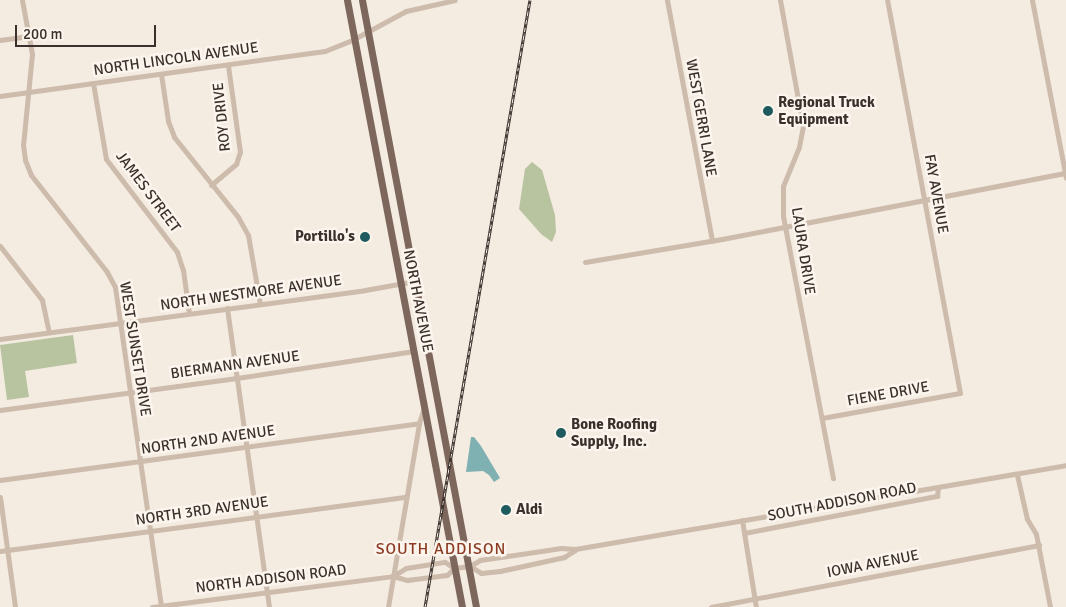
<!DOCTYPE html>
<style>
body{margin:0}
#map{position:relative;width:1066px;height:607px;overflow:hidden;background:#f4ebe1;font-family:Signika,sans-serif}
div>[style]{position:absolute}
.green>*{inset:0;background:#b8c4a0}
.water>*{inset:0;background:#7fb0b2}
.minor>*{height:5px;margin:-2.5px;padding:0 2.5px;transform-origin:2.5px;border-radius:2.5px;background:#cdbbac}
.major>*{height:7px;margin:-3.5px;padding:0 3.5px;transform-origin:3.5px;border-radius:3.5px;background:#7d675c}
.rail>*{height:3px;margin-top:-1.5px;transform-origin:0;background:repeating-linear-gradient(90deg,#fbf5ee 0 4px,#3b302b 0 8px);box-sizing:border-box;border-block:1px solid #3b302b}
.dots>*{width:14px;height:14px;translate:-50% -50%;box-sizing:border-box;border:2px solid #fbf5ee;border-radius:50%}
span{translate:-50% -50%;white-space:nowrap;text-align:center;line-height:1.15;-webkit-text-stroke:5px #fbf5ee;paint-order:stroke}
.street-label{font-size:15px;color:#3b302b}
.poi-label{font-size:15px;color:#3b302b;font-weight:700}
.left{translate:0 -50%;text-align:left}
.right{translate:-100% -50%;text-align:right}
.neighbourhood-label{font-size:16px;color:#8c3b22;letter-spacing:1px}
.scale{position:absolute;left:15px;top:25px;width:141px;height:22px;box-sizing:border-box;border:2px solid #3b302b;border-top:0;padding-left:6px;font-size:15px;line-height:18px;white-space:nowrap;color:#3b302b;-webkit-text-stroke:4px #fbf5ee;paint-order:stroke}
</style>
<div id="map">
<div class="green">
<div style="clip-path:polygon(532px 162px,542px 170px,555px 215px,556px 232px,552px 242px,541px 234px,519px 209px,525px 169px)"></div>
<div style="clip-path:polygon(73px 335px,77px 363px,25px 371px,29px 397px,7px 400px,0 345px)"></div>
</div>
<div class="water">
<div style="clip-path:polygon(471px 437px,474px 437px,481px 446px,500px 478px,494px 482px,489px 475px,483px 471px,466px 472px)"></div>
</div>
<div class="minor">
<div style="left:22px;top:0;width:55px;rotate:79.5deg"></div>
<div style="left:32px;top:54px;width:91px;rotate:95.6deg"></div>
<div style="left:23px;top:145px;width:15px;rotate:82deg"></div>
<div style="left:25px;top:160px;width:16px;rotate:68deg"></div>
<div style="left:31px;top:175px;width:123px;rotate:51.9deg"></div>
<div style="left:107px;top:272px;width:17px;rotate:62deg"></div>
<div style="left:115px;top:287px;width:323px;rotate:81.8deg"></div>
<div style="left:667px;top:0;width:245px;rotate:79.4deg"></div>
<div style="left:780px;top:0;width:128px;rotate:79.7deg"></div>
<div style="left:803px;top:126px;width:21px;rotate:101deg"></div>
<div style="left:799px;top:147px;width:42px;rotate:112.3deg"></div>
<div style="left:783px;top:186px;width:30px;rotate:90deg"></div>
<div style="left:783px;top:216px;width:267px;rotate:79.2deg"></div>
<div style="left:1032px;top:0;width:181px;rotate:79.2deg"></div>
<div style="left:0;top:40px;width:29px;rotate:-8deg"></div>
<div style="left:161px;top:74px;width:48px;rotate:81.5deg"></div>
<div style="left:168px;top:121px;width:17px;rotate:69deg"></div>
<div style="left:174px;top:137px;width:102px;rotate:51.3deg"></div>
<div style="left:238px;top:217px;width:21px;rotate:61deg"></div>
<div style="left:248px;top:235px;width:70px;rotate:80.1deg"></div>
<div style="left:93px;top:83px;width:77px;rotate:80.3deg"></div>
<div style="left:106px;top:159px;width:117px;rotate:52.6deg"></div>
<div style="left:177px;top:252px;width:19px;rotate:72deg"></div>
<div style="left:183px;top:270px;width:43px;rotate:82.1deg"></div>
<div style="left:0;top:96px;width:328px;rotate:-7.9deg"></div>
<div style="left:325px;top:51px;width:31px;rotate:-22deg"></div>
<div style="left:354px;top:39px;width:59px;rotate:-28.3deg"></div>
<div style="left:406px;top:11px;width:50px;rotate:-12.7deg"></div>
<div style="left:211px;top:185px;width:33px;rotate:-40deg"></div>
<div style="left:236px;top:164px;width:13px;rotate:-72deg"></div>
<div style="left:240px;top:152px;width:88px;rotate:-97.9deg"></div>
<div style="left:0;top:246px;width:68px;rotate:52.1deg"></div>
<div style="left:42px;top:300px;width:33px;rotate:78deg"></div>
<div style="left:585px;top:262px;width:139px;rotate:-9.5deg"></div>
<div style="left:722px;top:239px;width:350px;rotate:-10.9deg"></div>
<div style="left:227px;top:308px;width:302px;rotate:82deg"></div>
<div style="left:0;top:339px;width:368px;rotate:-7.6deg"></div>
<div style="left:365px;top:290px;width:51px;rotate:-10.2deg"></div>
<div style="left:0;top:410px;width:239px;rotate:-7.7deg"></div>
<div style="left:237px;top:378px;width:179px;rotate:-8.7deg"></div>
<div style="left:822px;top:418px;width:140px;rotate:-10.3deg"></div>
<div style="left:960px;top:393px;width:400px;rotate:-100.5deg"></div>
<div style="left:1017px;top:475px;width:45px;rotate:77.2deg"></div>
<div style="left:1027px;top:519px;width:17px;rotate:59deg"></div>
<div style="left:1036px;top:534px;width:74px;rotate:79.1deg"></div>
<div style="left:0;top:480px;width:423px;rotate:-7.7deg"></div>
<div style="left:0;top:497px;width:111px;rotate:82.2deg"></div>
<div style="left:742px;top:520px;width:88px;rotate:80.9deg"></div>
<div style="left:744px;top:533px;width:197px;rotate:-10.9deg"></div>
<div style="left:937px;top:496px;width:8px;rotate:-83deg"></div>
<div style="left:0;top:551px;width:410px;rotate:-7.6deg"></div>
<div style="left:470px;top:566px;width:13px;rotate:32deg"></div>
<div style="left:481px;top:573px;width:19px;rotate:-6deg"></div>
<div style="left:500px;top:571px;width:66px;rotate:-12.3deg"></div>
<div style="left:564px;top:557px;width:13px;rotate:-32deg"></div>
<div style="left:393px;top:576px;width:15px;rotate:-32deg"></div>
<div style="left:406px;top:568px;width:39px;rotate:-9deg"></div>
<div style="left:445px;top:562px;width:11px;rotate:34deg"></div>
<div style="left:152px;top:607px;width:243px;rotate:-7.3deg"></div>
<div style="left:393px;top:576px;width:15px;rotate:16deg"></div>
<div style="left:407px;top:580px;width:40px;rotate:-7.1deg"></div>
<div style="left:447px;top:575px;width:10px;rotate:-45deg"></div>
<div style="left:454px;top:568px;width:16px;rotate:-7deg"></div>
<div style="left:470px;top:566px;width:12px;rotate:-31deg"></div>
<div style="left:480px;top:560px;width:82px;rotate:-8.4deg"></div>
<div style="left:561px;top:548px;width:14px;rotate:4deg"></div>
<div style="left:575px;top:549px;width:498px;rotate:-9.7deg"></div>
<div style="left:388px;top:607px;width:187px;rotate:-80.4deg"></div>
<div style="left:419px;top:423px;width:16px;rotate:-72deg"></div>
<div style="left:711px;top:607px;width:334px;rotate:-10.7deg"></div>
</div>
<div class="major">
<div style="left:347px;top:0;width:618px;rotate:79.27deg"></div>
<div style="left:362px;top:0;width:618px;rotate:79.36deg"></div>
</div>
<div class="rail">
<div style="left:425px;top:607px;width:616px;rotate:-80.19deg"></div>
</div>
<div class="dots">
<div style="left:768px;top:111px;background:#1f5a5e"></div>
<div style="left:365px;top:237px;background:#1f5a5e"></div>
<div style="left:561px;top:433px;background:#1f5a5e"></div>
<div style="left:506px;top:510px;background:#1f5a5e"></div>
</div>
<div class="street-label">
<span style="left:176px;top:59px;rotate:-8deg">NORTH LINCOLN AVENUE</span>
<span style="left:222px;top:117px;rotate:-96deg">ROY DRIVE</span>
<span style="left:701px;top:118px;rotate:80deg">WEST GERRI LANE</span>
<span style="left:148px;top:192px;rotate:53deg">JAMES STREET</span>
<span style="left:936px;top:194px;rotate:80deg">FAY AVENUE</span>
<span style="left:803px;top:251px;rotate:81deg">LAURA DRIVE</span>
<span style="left:251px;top:293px;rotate:-8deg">NORTH WESTMORE AVENUE</span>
<span style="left:418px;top:301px;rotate:79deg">NORTH AVENUE</span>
<span style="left:135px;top:349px;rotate:81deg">WEST SUNSET DRIVE</span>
<span style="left:235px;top:365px;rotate:-8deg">BIERMANN AVENUE</span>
<span style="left:888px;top:394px;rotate:-10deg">FIENE DRIVE</span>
<span style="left:208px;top:440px;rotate:-8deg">NORTH 2ND AVENUE</span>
<span style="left:842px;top:502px;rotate:-11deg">SOUTH ADDISON ROAD</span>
<span style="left:202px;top:511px;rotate:-8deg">NORTH 3RD AVENUE</span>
<span style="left:873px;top:564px;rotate:-11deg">IOWA AVENUE</span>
<span style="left:271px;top:579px;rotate:-7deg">NORTH ADDISON ROAD</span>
</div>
<div class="poi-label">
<span class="left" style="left:778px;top:111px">Regional Truck<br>Equipment</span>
<span class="right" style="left:355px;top:237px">Portillo's</span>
<span class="left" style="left:571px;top:433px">Bone Roofing<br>Supply, Inc.</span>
<span class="left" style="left:516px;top:510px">Aldi</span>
</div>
<div class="neighbourhood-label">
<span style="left:441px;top:549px">SOUTH ADDISON</span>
</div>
<div class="scale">200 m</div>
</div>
